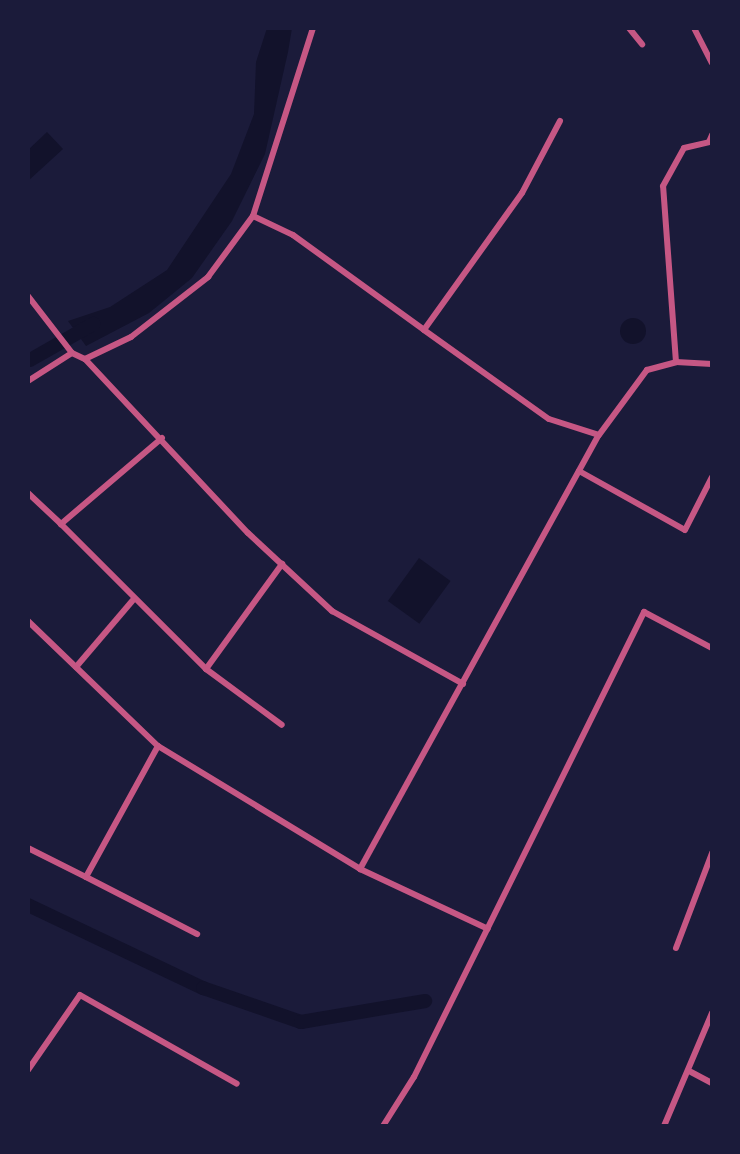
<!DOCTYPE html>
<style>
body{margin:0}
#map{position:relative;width:740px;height:1154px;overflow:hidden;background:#1b1b3a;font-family:Karla,sans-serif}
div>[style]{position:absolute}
.water>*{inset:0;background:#12122b;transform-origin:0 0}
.round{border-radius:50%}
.canal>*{height:14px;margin:-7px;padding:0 7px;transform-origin:7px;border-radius:7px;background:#12122b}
.minor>*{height:6px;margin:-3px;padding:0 3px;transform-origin:3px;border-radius:3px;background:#c65784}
span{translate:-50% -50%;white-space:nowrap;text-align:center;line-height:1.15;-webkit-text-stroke:6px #1b1b3a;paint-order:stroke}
.frame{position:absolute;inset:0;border:30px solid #1b1b3a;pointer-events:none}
</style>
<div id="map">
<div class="water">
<div style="clip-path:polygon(267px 28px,292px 28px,288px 52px,265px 154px,232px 221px,192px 278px,149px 313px,86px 346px,68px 321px,110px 307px,167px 270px,231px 174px,254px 114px,256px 62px)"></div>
<div style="clip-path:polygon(47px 132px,63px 149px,28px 181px,28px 150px)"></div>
<div class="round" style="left:620px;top:318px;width:26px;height:26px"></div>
<div style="left:419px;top:558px;width:39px;height:53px;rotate:36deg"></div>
</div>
<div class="canal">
<div style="left:30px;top:360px;width:73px;rotate:-29.7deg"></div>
<div style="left:28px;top:905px;width:194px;rotate:25.4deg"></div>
<div style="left:203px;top:988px;width:104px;rotate:19.1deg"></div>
<div style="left:301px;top:1022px;width:126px;rotate:-9.6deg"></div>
</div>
<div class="minor">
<div style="left:313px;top:28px;width:197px;rotate:107.7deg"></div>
<div style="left:253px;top:216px;width:44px;rotate:25.4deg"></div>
<div style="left:293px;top:235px;width:162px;rotate:35.9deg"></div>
<div style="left:629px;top:28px;width:21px;rotate:51deg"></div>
<div style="left:694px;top:28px;width:39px;rotate:63deg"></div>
<div style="left:560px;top:121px;width:81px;rotate:117.8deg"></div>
<div style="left:522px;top:193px;width:168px;rotate:125.6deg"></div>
<div style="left:424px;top:330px;width:153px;rotate:35.5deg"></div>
<div style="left:549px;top:419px;width:52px;rotate:17.7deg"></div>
<div style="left:599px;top:435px;width:81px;rotate:-53.6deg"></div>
<div style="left:647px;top:370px;width:30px;rotate:-15deg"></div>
<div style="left:676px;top:362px;width:176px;rotate:-94.2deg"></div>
<div style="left:663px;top:186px;width:43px;rotate:-61.1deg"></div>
<div style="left:684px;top:148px;width:26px;rotate:-13deg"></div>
<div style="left:709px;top:142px;width:8px;rotate:-67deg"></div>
<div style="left:28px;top:296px;width:72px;rotate:52.3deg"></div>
<div style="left:72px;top:353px;width:14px;rotate:25deg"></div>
<div style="left:85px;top:359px;width:238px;rotate:46.9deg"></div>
<div style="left:248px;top:533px;width:115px;rotate:42.9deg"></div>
<div style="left:332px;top:611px;width:150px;rotate:29.1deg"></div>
<div style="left:85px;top:359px;width:51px;rotate:-25.6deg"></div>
<div style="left:131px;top:337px;width:98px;rotate:-37.9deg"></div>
<div style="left:208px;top:277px;width:76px;rotate:-53.6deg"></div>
<div style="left:676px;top:362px;width:36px;rotate:3deg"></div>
<div style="left:28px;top:381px;width:52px;rotate:-32.5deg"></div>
<div style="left:162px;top:438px;width:133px;rotate:139.6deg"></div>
<div style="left:61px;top:524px;width:205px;rotate:45deg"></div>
<div style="left:206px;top:669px;width:94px;rotate:36.4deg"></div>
<div style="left:579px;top:471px;width:121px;rotate:29.1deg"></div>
<div style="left:685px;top:530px;width:59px;rotate:-63deg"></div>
<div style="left:28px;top:493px;width:45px;rotate:43.2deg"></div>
<div style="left:28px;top:621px;width:180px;rotate:43.9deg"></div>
<div style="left:158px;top:746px;width:237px;rotate:31.3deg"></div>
<div style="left:360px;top:869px;width:141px;rotate:25.1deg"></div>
<div style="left:76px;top:667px;width:88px;rotate:-49.6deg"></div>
<div style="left:206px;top:669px;width:130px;rotate:-54.1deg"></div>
<div style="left:158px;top:746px;width:149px;rotate:118.8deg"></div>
<div style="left:86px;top:877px;width:125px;rotate:27.2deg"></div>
<div style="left:28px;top:848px;width:65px;rotate:26.6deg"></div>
<div style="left:360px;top:869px;width:495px;rotate:-61.2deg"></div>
<div style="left:676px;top:948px;width:102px;rotate:-69.2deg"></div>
<div style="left:28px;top:1070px;width:91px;rotate:-55.3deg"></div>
<div style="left:80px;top:995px;width:180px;rotate:29.5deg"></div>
<div style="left:691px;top:1072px;width:24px;rotate:28deg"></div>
<div style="left:383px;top:1126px;width:58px;rotate:-57.7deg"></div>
<div style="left:414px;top:1077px;width:519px;rotate:-63.68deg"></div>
<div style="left:644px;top:612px;width:77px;rotate:27.9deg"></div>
<div style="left:664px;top:1126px;width:123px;rotate:-67deg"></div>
</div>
<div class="frame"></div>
</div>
